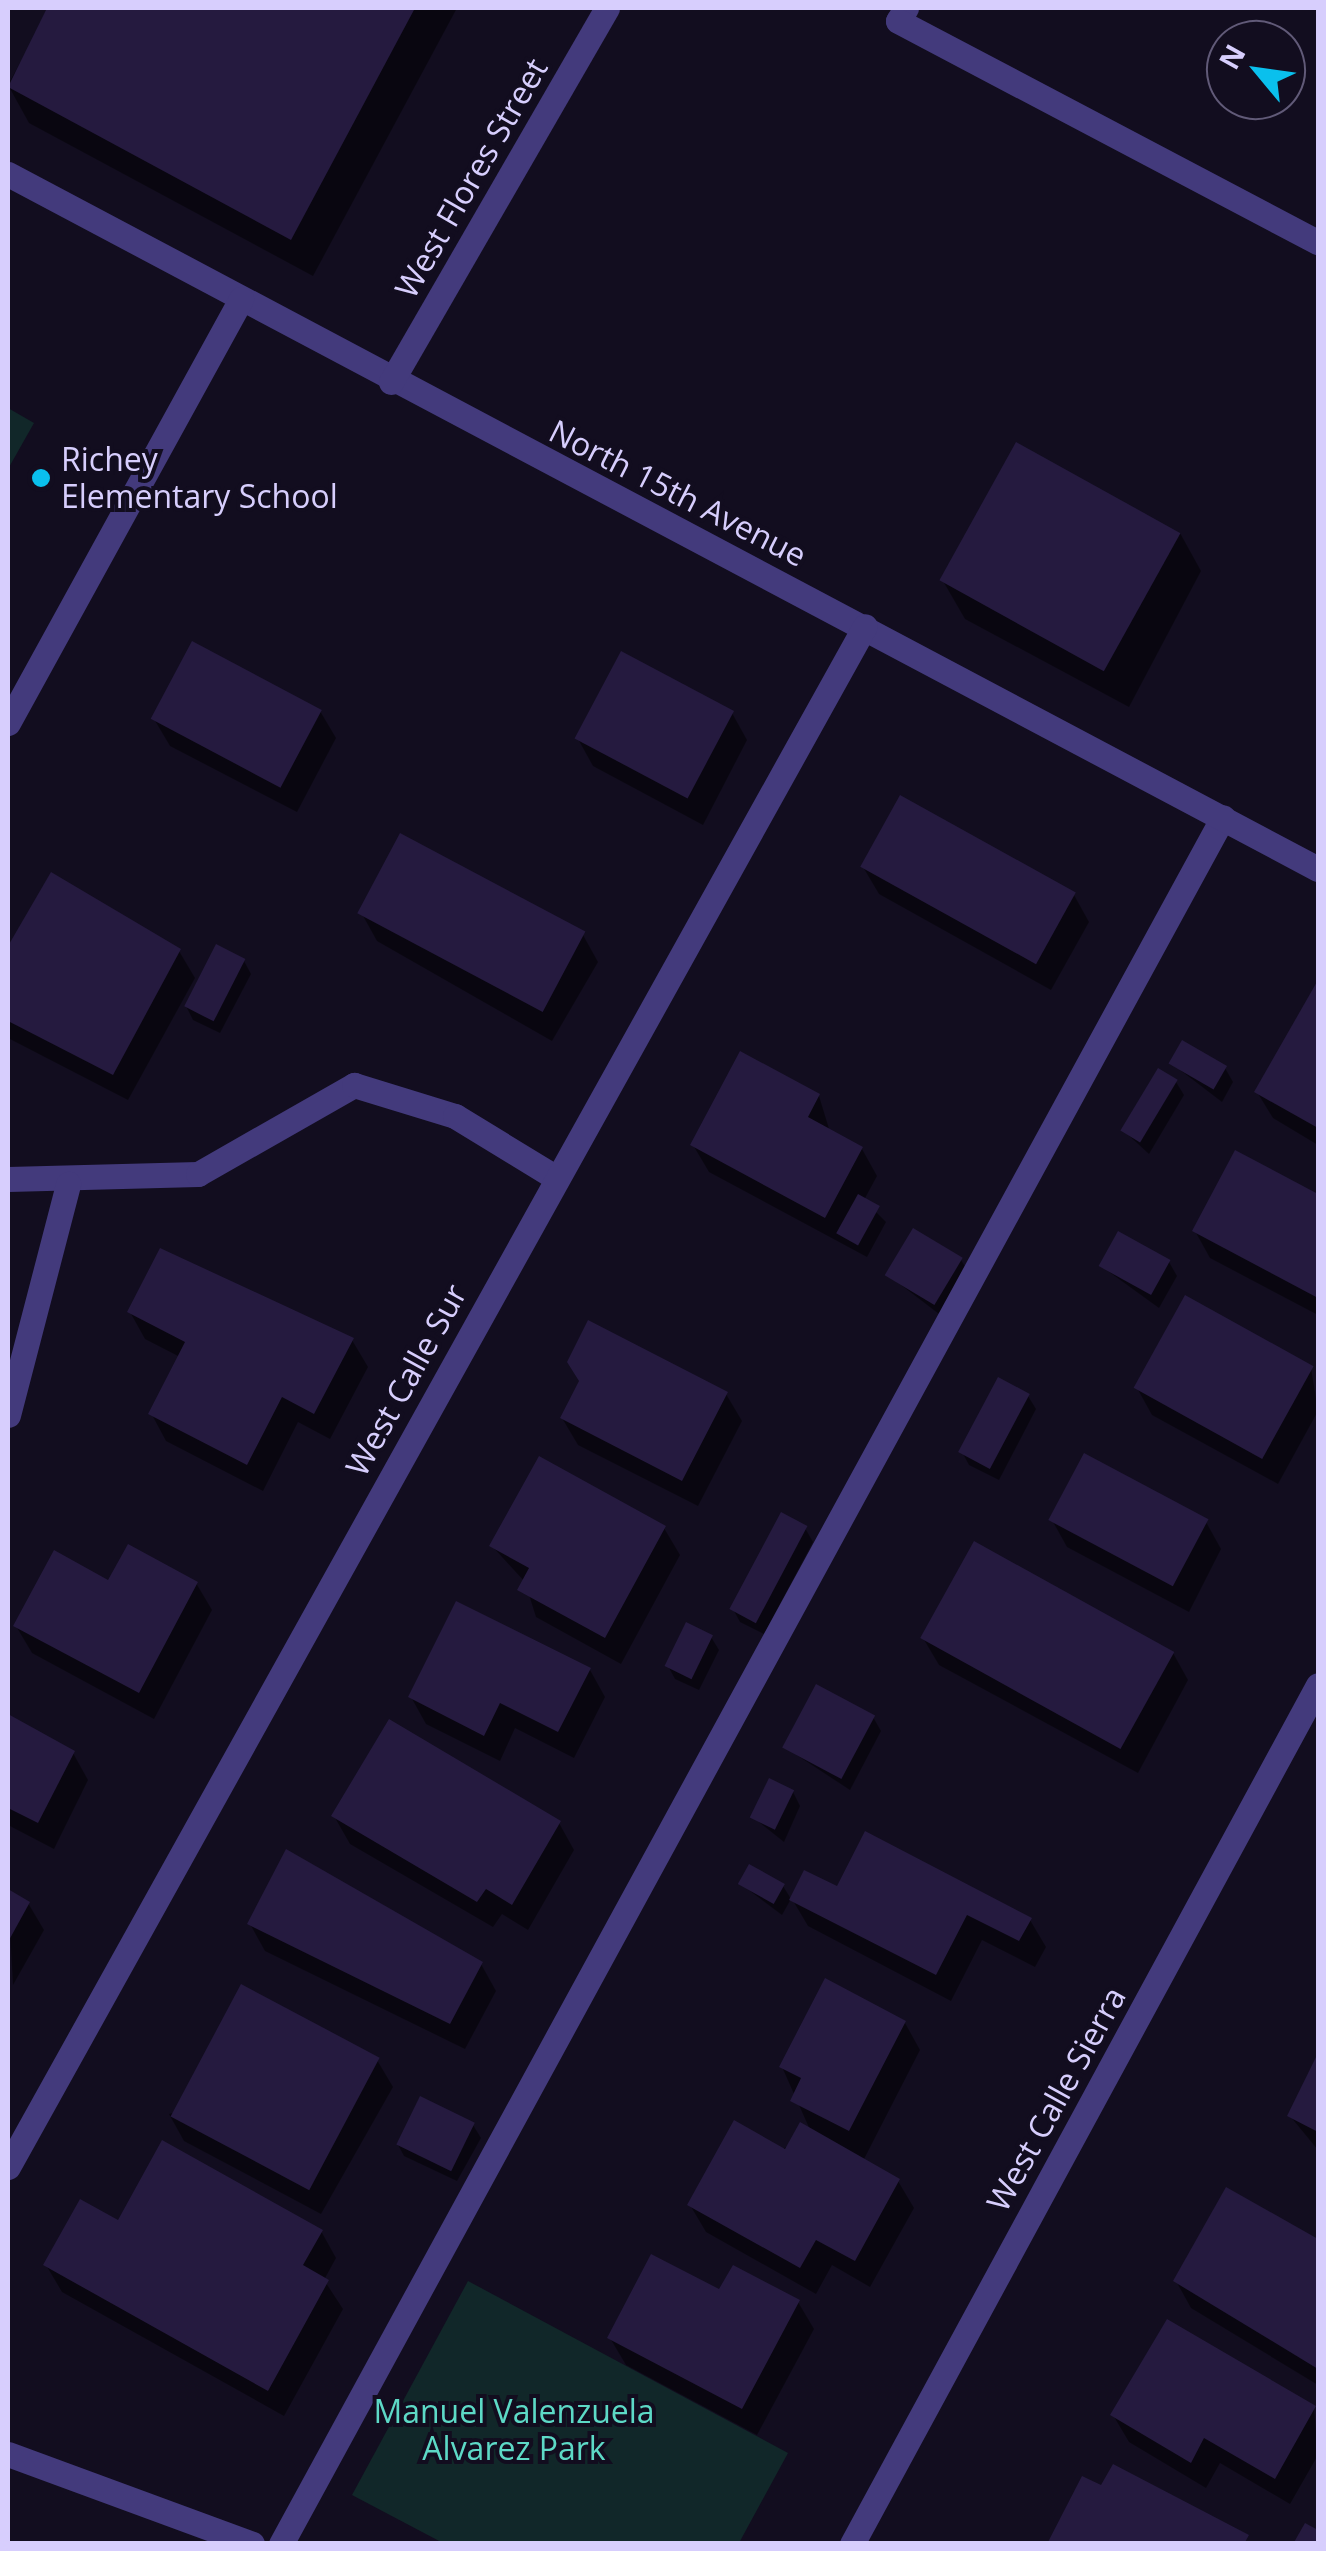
<!DOCTYPE html>
<style>
body{margin:0}
#map{position:relative;width:1326px;height:2551px;overflow:hidden;background:#120d1f;font-family:"Open Sans",sans-serif}
div>[style]{position:absolute}
.green>*{inset:0;background:#112729}
.shadow>*{inset:0;background:#0007}
.building>*{inset:0;background:#251a3f;transform-origin:0 0}
.service>*{height:25px;margin:-12.5px;padding:0 12.5px;transform-origin:12.5px;border-radius:12.5px;background:#433a7c}
.minor>*{height:25px;margin:-12.5px;padding:0 12.5px;transform-origin:12.5px;border-radius:12.5px;background:#433a7c}
.dots>*{width:28px;height:28px;translate:-50% -50%;box-sizing:border-box;border:5px solid #120d1f;border-radius:50%}
span{translate:-50% -50%;white-space:nowrap;text-align:center;line-height:1.15;-webkit-text-stroke:8px #120d1f;paint-order:stroke}
.street-label{font-size:32px;color:#d7cefd}
.poi-label{font-size:32px;color:#d7cefd}
.left{translate:0 -50%;text-align:left}
.park-label{font-size:32px;color:#5dd9c6}
.frame{position:absolute;inset:0;border:10px solid #d7cefd;pointer-events:none}
.north{position:absolute;left:1206px;top:20px;width:100px;height:100px;box-sizing:border-box;background:#120d1f;border:2px solid #615a78;border-radius:50%;rotate:299deg;font-size:28px;font-weight:700;line-height:40px;text-align:center;color:#d7cefd}
.north::after{content:'';display:block;margin:auto;width:35px;height:45px;background:#0ac0ed;clip-path:polygon(50% 0,100% 100%,50% 72%,0 100%)}
</style>
<div id="map">
<div class="green">
<div style="clip-path:polygon(8px 408px,34px 423px,8px 469px)"></div>
<div style="clip-path:polygon(468px 2281px,788px 2453px,739px 2543px,443px 2543px,352px 2495px)"></div>
</div>
<div class="shadow">
<div style="clip-path:polygon(50px 8px,457px 8px,313px 276px,29px 123px,8px 85px)"></div>
<div style="clip-path:polygon(1180px 533px,1201px 571px,1129px 707px,965px 619px,943px 581px)"></div>
<div style="clip-path:polygon(320px 711px,336px 738px,297px 812px,170px 746px,154px 719px)"></div>
<div style="clip-path:polygon(732px 713px,747px 740px,703px 825px,593px 766px,578px 739px)"></div>
<div style="clip-path:polygon(863px 867px,1074px 895px,1089px 922px,1051px 990px,879px 894px)"></div>
<div style="clip-path:polygon(52px 875px,179px 951px,195px 978px,128px 1100px,8px 1038px,8px 951px)"></div>
<div style="clip-path:polygon(362px 914px,583px 935px,598px 962px,552px 1041px,377px 941px)"></div>
<div style="clip-path:polygon(244px 961px,251px 974px,220px 1033px,193px 1020px,186px 1006px)"></div>
<div style="clip-path:polygon(1318px 985px,1318px 1145px,1273px 1118px,1257px 1092px)"></div>
<div style="clip-path:polygon(1171px 1063px,1225px 1068px,1233px 1082px,1222px 1102px)"></div>
<div style="clip-path:polygon(1176px 1082px,1184px 1095px,1149px 1154px,1124px 1131px)"></div>
<div style="clip-path:polygon(819px 1096px,830px 1132px,862px 1149px,877px 1176px,864px 1200px,886px 1222px,867px 1257px,709px 1172px,693px 1145px)"></div>
<div style="clip-path:polygon(1236px 1153px,1318px 1197px,1318px 1315px,1210px 1258px,1195px 1231px)"></div>
<div style="clip-path:polygon(961px 1260px,969px 1273px,943px 1317px,888px 1275px)"></div>
<div style="clip-path:polygon(1169px 1262px,1177px 1276px,1159px 1308px,1101px 1266px)"></div>
<div style="clip-path:polygon(130px 1312px,352px 1340px,368px 1367px,330px 1439px,298px 1422px,263px 1491px,166px 1441px,151px 1413px,180px 1357px,145px 1339px)"></div>
<div style="clip-path:polygon(1311px 1368px,1318px 1411px,1278px 1484px,1152px 1415px,1137px 1388px)"></div>
<div style="clip-path:polygon(726px 1394px,742px 1421px,698px 1506px,578px 1445px,562px 1418px)"></div>
<div style="clip-path:polygon(1028px 1396px,1036px 1409px,999px 1480px,969px 1465px,962px 1452px)"></div>
<div style="clip-path:polygon(1052px 1520px,1206px 1522px,1221px 1549px,1189px 1612px,1067px 1547px)"></div>
<div style="clip-path:polygon(664px 1528px,680px 1555px,621px 1664px,536px 1617px,525px 1582px,492px 1546px)"></div>
<div style="clip-path:polygon(805px 1528px,813px 1542px,764px 1634px,740px 1622px,733px 1609px)"></div>
<div style="clip-path:polygon(196px 1583px,212px 1610px,154px 1719px,32px 1653px,16px 1626px)"></div>
<div style="clip-path:polygon(711px 1637px,719px 1650px,699px 1690px,675px 1679px,668px 1666px)"></div>
<div style="clip-path:polygon(923px 1638px,1173px 1653px,1188px 1680px,1138px 1773px,939px 1665px)"></div>
<div style="clip-path:polygon(590px 1670px,605px 1697px,574px 1758px,515px 1728px,500px 1761px,426px 1724px,411px 1697px)"></div>
<div style="clip-path:polygon(8px 1717px,73px 1753px,88px 1780px,54px 1849px,8px 1825px)"></div>
<div style="clip-path:polygon(873px 1717px,881px 1731px,850px 1790px,786px 1748px)"></div>
<div style="clip-path:polygon(793px 1792px,800px 1806px,784px 1842px,754px 1818px)"></div>
<div style="clip-path:polygon(334px 1816px,559px 1823px,574px 1850px,528px 1930px,502px 1914px,493px 1927px,350px 1844px)"></div>
<div style="clip-path:polygon(741px 1884px,783px 1886px,791px 1899px,782px 1915px)"></div>
<div style="clip-path:polygon(838px 1890px,1030px 1920px,1046px 1947px,1035px 1967px,982px 1940px,951px 2001px,808px 1926px,792px 1899px)"></div>
<div style="clip-path:polygon(8px 1892px,28px 1903px,44px 1930px,13px 1985px)"></div>
<div style="clip-path:polygon(250px 1924px,481px 1964px,496px 1991px,465px 2049px,265px 1951px)"></div>
<div style="clip-path:polygon(905px 2023px,920px 2050px,863px 2161px,898px 2181px,914px 2208px,870px 2287px,832px 2265px,816px 2294px,706px 2232px,690px 2205px,811px 2132px,782px 2067px)"></div>
<div style="clip-path:polygon(1318px 2059px,1318px 2150px,1290px 2116px)"></div>
<div style="clip-path:polygon(377px 2060px,393px 2087px,321px 2214px,184px 2141px,169px 2114px)"></div>
<div style="clip-path:polygon(473px 2125px,481px 2138px,457px 2181px,404px 2156px,397px 2143px)"></div>
<div style="clip-path:polygon(1227px 2190px,1318px 2242px,1318px 2385px,1191px 2308px,1176px 2281px)"></div>
<div style="clip-path:polygon(119px 2223px,321px 2231px,336px 2258px,324px 2280px,343px 2309px,284px 2416px,62px 2292px,46px 2265px)"></div>
<div style="clip-path:polygon(720px 2293px,798px 2302px,814px 2329px,757px 2435px,626px 2365px,610px 2338px)"></div>
<div style="clip-path:polygon(1314px 2408px,1318px 2455px,1290px 2504px,1220px 2463px,1206px 2488px,1129px 2442px,1113px 2415px)"></div>
</div>
<div class="building">
<div style="clip-path:polygon(47px 8px,415px 8px,291px 240px,8px 87px)"></div>
<div style="left:1016px;top:442px;width:188px;height:158px;rotate:29deg"></div>
<div style="left:192px;top:641px;width:147px;height:88px;rotate:28deg"></div>
<div style="left:621px;top:651px;width:128px;height:99px;rotate:28deg"></div>
<div style="left:900px;top:795px;width:201px;height:82px;rotate:29deg"></div>
<div style="left:400px;top:833px;width:210px;height:91px;rotate:28deg"></div>
<div style="clip-path:polygon(51px 872px,181px 949px,113px 1075px,8px 1021px,8px 946px)"></div>
<div style="left:216px;top:944px;width:33px;height:70px;rotate:27deg"></div>
<div style="clip-path:polygon(1318px 980px,1318px 1128px,1254px 1092px)"></div>
<div style="left:1182px;top:1040px;width:52px;height:27px;rotate:30deg"></div>
<div style="clip-path:polygon(740px 1051px,820px 1094px,808px 1117px,863px 1147px,825px 1218px,690px 1145px)"></div>
<div style="left:1158px;top:1068px;width:23px;height:73px;rotate:31deg"></div>
<div style="clip-path:polygon(1235px 1150px,1318px 1194px,1318px 1298px,1192px 1231px)"></div>
<div style="left:858px;top:1194px;width:25px;height:45px;rotate:29deg"></div>
<div style="left:913px;top:1228px;width:58px;height:55px;rotate:31deg"></div>
<div style="left:1118px;top:1231px;width:60px;height:40px;rotate:29deg"></div>
<div style="clip-path:polygon(160px 1248px,354px 1338px,314px 1414px,282px 1397px,247px 1465px,148px 1414px,185px 1342px,127px 1312px)"></div>
<div style="left:1185px;top:1295px;width:147px;height:106px;rotate:29deg"></div>
<div style="clip-path:polygon(588px 1320px,728px 1392px,682px 1481px,560px 1418px,579px 1381px,567px 1362px)"></div>
<div style="left:998px;top:1377px;width:36px;height:85px;rotate:28deg"></div>
<div style="left:1084px;top:1453px;width:141px;height:76px;rotate:28deg"></div>
<div style="clip-path:polygon(539px 1456px,666px 1526px,605px 1638px,517px 1590px,529px 1568px,489px 1546px)"></div>
<div style="left:781px;top:1512px;width:30px;height:110px;rotate:28deg"></div>
<div style="left:974px;top:1541px;width:229px;height:111px;rotate:29deg"></div>
<div style="clip-path:polygon(128px 1544px,198px 1582px,139px 1693px,13px 1626px,54px 1550px,108px 1580px)"></div>
<div style="clip-path:polygon(456px 1601px,591px 1668px,558px 1732px,500px 1703px,484px 1736px,408px 1697px)"></div>
<div style="left:686px;top:1622px;width:30px;height:49px;rotate:26deg"></div>
<div style="left:816px;top:1684px;width:67px;height:72px;rotate:28deg"></div>
<div style="clip-path:polygon(8px 1714px,75px 1751px,38px 1823px,8px 1808px)"></div>
<div style="clip-path:polygon(389px 1719px,561px 1821px,512px 1905px,486px 1889px,477px 1902px,331px 1816px)"></div>
<div style="left:769px;top:1778px;width:28px;height:44px;rotate:26deg"></div>
<div style="clip-path:polygon(865px 1831px,1032px 1918px,1019px 1941px,967px 1915px,936px 1975px,789px 1900px,804px 1870px,837px 1886px)"></div>
<div style="clip-path:polygon(286px 1849px,483px 1962px,450px 2024px,247px 1924px)"></div>
<div style="left:749px;top:1864px;width:41px;height:23px;rotate:29deg"></div>
<div style="clip-path:polygon(8px 1889px,30px 1902px,8px 1942px)"></div>
<div style="clip-path:polygon(825px 1978px,906px 2021px,849px 2131px,790px 2101px,801px 2078px,779px 2067px)"></div>
<div style="left:241px;top:1984px;width:157px;height:150px;rotate:28deg"></div>
<div style="clip-path:polygon(1318px 2053px,1318px 2132px,1287px 2116px)"></div>
<div style="left:420px;top:2096px;width:61px;height:54px;rotate:26deg"></div>
<div style="clip-path:polygon(734px 2120px,785px 2149px,800px 2122px,900px 2179px,855px 2261px,816px 2240px,800px 2268px,687px 2205px)"></div>
<div style="clip-path:polygon(162px 2140px,323px 2230px,303px 2265px,329px 2280px,268px 2391px,43px 2265px,80px 2199px,118px 2220px)"></div>
<div style="clip-path:polygon(1226px 2187px,1318px 2239px,1318px 2369px,1173px 2281px)"></div>
<div style="clip-path:polygon(651px 2254px,719px 2289px,733px 2265px,800px 2300px,742px 2409px,607px 2338px)"></div>
<div style="clip-path:polygon(1167px 2319px,1316px 2406px,1275px 2479px,1204px 2438px,1191px 2463px,1110px 2415px)"></div>
<div style="clip-path:polygon(1113px 2464px,1249px 2535px,1244px 2544px,1047px 2544px,1082px 2476px,1101px 2485px)"></div>
<div style="clip-path:polygon(1305px 2523px,1318px 2530px,1318px 2544px,1293px 2544px)"></div>
</div>
<div class="service">
<div style="left:906px;top:8px;width:15px;rotate:122deg"></div>
<div style="left:898px;top:21px;width:475px;rotate:27.8deg"></div>
<div style="left:8px;top:1179px;width:190px;rotate:-1.5deg"></div>
<div style="left:198px;top:1174px;width:180px;rotate:-29.7deg"></div>
<div style="left:354px;top:1085px;width:106px;rotate:17.1deg"></div>
<div style="left:455px;top:1116px;width:117px;rotate:31.4deg"></div>
<div style="left:8px;top:1415px;width:239px;rotate:-75.4deg"></div>
<div style="left:281px;top:2544px;width:1967px;rotate:-61.39deg"></div>
</div>
<div class="minor">
<div style="left:8px;top:174px;width:1483px;rotate:27.95deg"></div>
<div style="left:391px;top:382px;width:432px;rotate:-60deg"></div>
<div style="left:8px;top:723px;width:484px;rotate:-61.2deg"></div>
<div style="left:8px;top:2167px;width:1763px;rotate:-60.92deg"></div>
<div style="left:8px;top:2454px;width:260px;rotate:20.2deg"></div>
<div style="left:852px;top:2544px;width:977px;rotate:-61.52deg"></div>
</div>
<div class="dots">
<div style="left:41px;top:478px;background:#0ac0ed"></div>
</div>
<div class="street-label">
<span style="left:471px;top:178px;rotate:-60deg">West Flores Street</span>
<span style="left:678px;top:493px;rotate:27deg">North 15th Avenue</span>
<span style="left:406px;top:1380px;rotate:-61deg">West Calle Sur</span>
<span style="left:1056px;top:2099px;rotate:-61deg">West Calle Sierra</span>
</div>
<div class="poi-label">
<span class="left" style="left:61px;top:478px">Richey<br>Elementary School</span>
</div>
<div class="park-label">
<span style="left:514px;top:2430px">Manuel Valenzuela<br>Alvarez Park</span>
</div>
<div class="frame"></div>
<div class="north">N</div>
</div>
